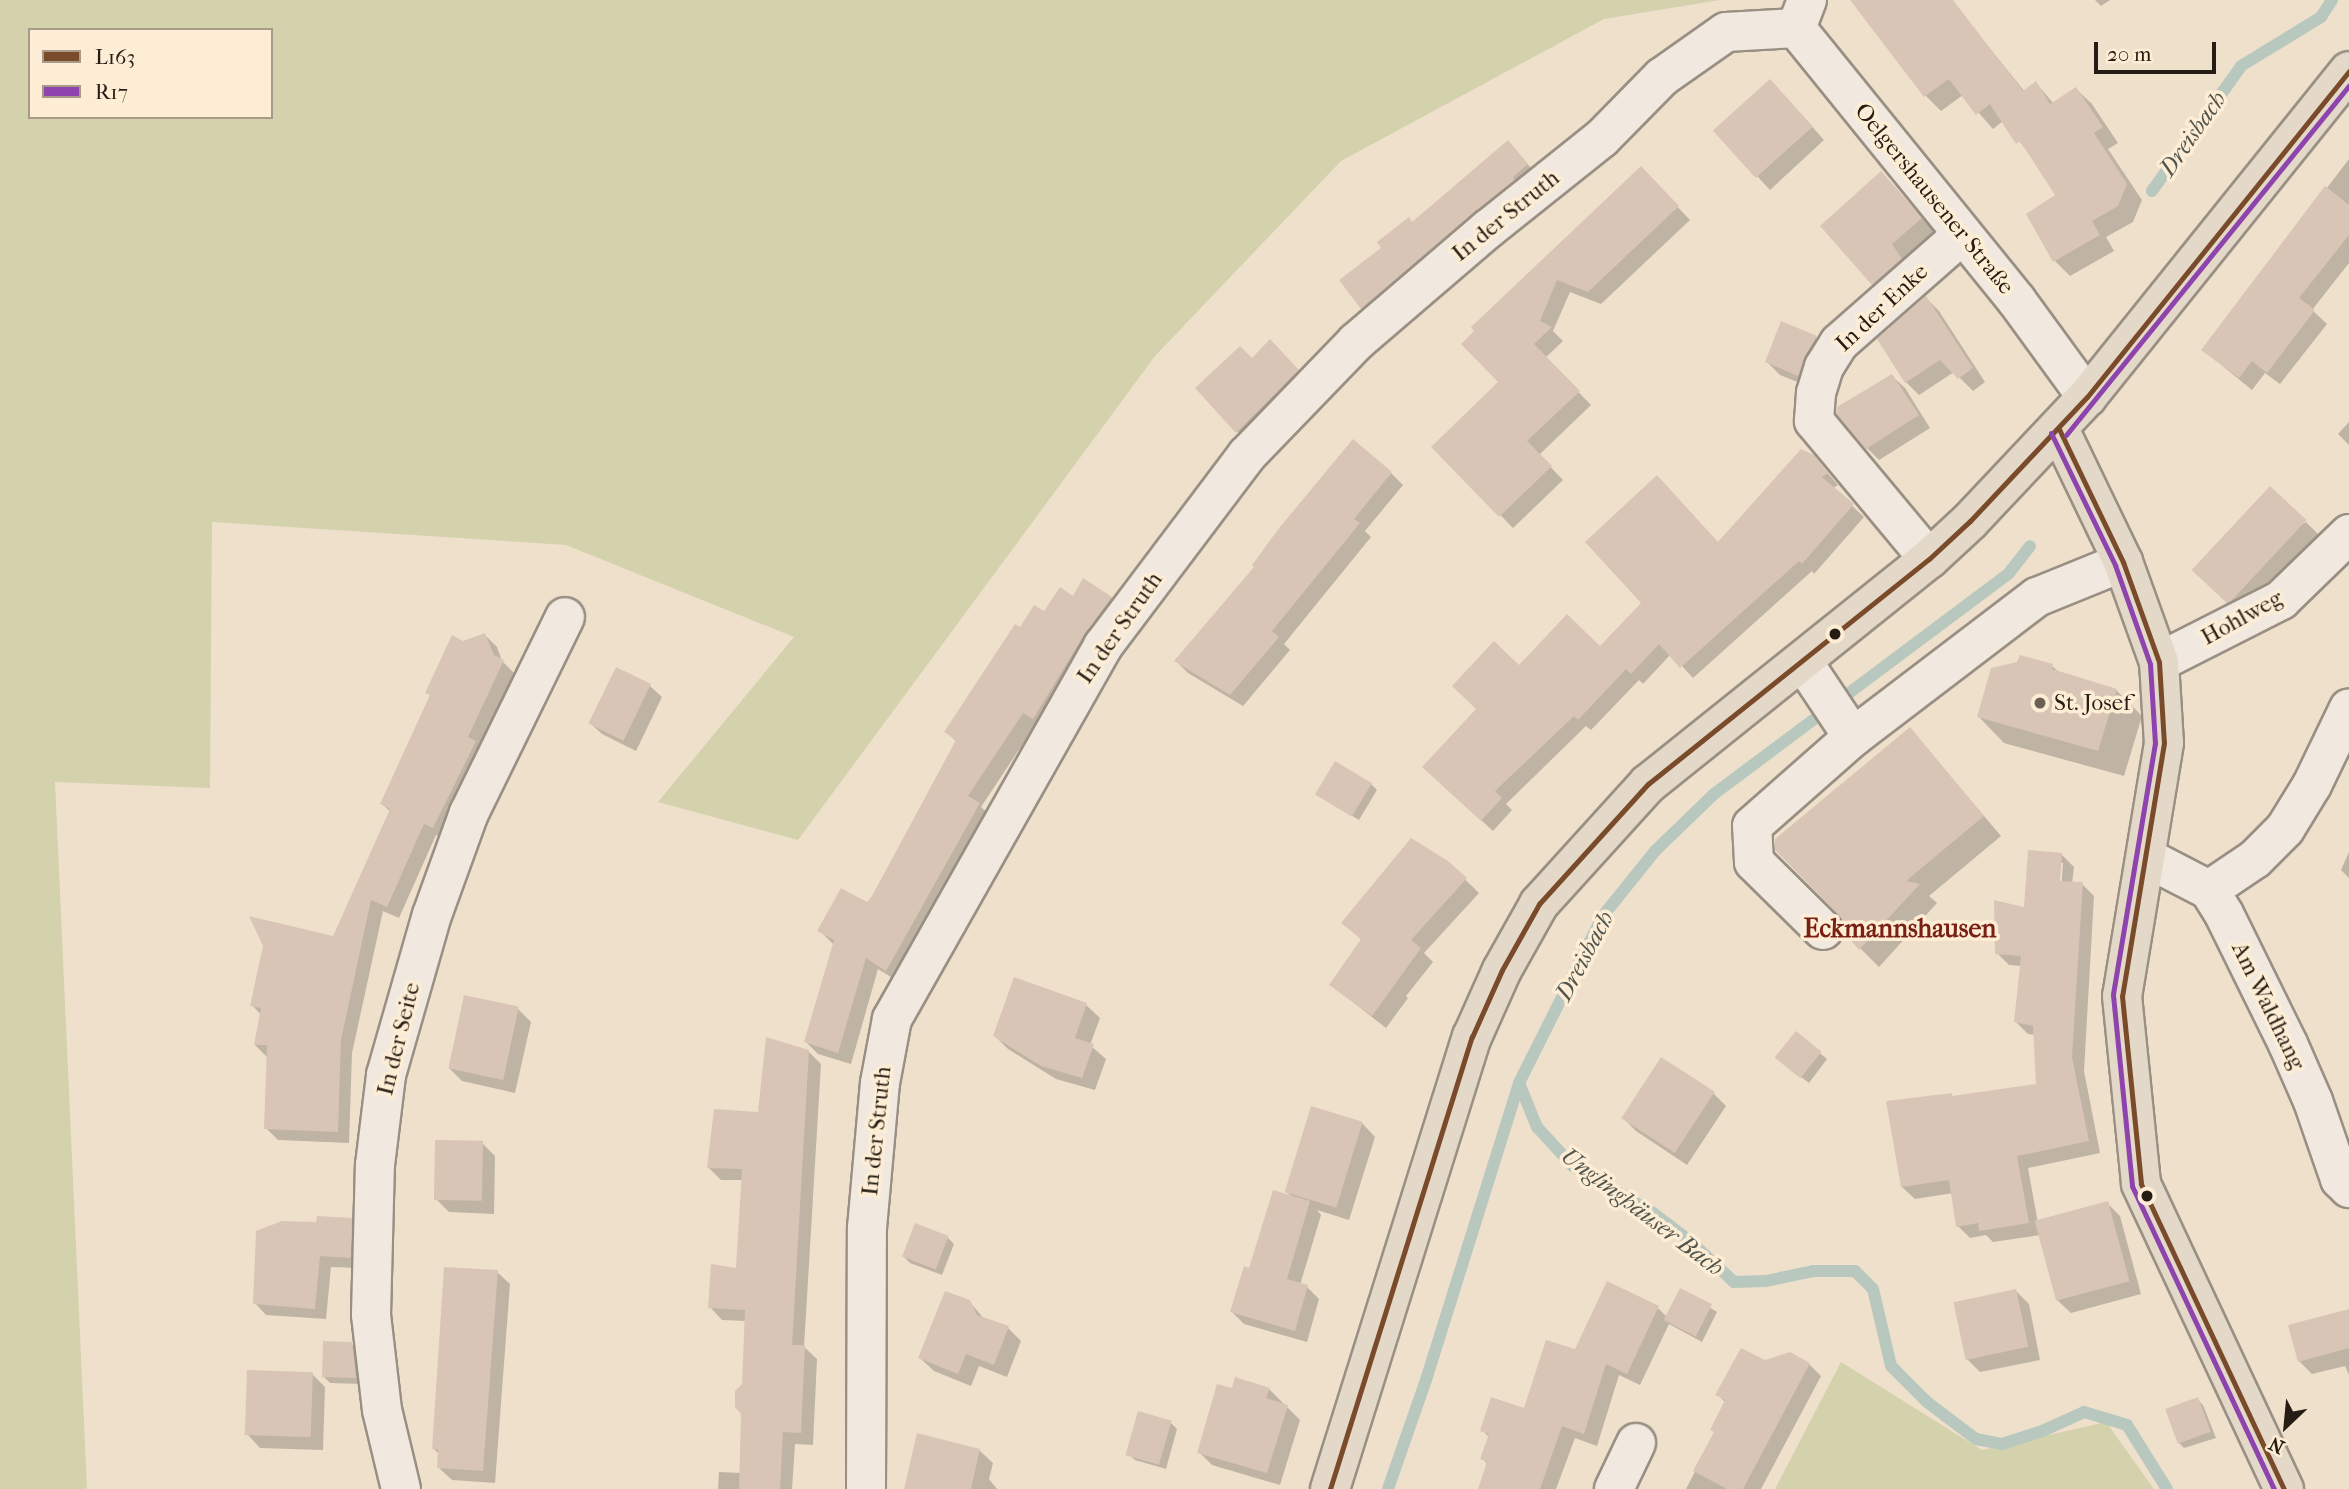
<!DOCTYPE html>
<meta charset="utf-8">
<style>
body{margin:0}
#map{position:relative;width:2349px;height:1489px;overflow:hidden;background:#efe0cc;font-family:"IM FELL French Canon",serif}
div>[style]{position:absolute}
.green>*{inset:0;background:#d4d1ad}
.shadow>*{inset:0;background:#0003}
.stream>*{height:12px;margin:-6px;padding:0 6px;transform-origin:6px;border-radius:6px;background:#b8c8bf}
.building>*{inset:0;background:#d9c5b6;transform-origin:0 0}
.roads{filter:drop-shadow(2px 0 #998f83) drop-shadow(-2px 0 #998f83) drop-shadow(0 2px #998f83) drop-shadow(0 -2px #998f83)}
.minor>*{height:38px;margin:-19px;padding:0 19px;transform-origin:19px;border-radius:19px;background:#f1e9df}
.major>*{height:38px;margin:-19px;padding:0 19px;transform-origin:19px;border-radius:19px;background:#e4d9c9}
.bus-1>*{height:5px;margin:-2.5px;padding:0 2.5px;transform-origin:2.5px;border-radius:2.5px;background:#7a4b2a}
.bus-2>*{height:5px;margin:-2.5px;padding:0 2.5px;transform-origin:2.5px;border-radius:2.5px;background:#8e44ad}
.dots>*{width:19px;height:19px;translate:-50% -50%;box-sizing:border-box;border:4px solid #feedd5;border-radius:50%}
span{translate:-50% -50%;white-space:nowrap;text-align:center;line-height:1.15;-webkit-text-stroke:7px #feedd5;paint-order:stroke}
.street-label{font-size:23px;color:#251d14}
.poi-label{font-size:23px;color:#251d14}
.left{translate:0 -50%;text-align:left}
.water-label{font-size:24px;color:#50554e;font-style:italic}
.quarter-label{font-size:26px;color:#7a1f14;font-weight:700}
.legend{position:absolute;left:28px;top:28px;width:245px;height:91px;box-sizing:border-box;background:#feedd5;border:2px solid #a79a88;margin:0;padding:9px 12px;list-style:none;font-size:21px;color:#251d14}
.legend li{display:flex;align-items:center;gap:14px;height:35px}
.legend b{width:35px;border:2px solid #a79a88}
.north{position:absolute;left:2251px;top:1391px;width:70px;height:70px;-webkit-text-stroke:5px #feedd5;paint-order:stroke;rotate:206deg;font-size:19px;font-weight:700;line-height:28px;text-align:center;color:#251d14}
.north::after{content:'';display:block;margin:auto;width:24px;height:32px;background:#251d14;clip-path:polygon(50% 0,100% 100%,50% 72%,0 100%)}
.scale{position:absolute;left:2094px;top:42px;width:122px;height:32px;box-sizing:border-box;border:4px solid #251d14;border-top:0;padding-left:9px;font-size:21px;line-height:24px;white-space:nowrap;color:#251d14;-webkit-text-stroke:5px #feedd5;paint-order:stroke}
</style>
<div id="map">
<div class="green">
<div style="clip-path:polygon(evenodd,0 0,1720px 0,1604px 19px,1341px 161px,1155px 356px,798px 840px,658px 802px,794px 637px,566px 545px,212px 522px,210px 788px,55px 782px,87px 1489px,0 1489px,0 0,30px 30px,271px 30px,271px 117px,30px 117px,30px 30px)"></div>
<div style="clip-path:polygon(1841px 1362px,1982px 1450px,2106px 1422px,2154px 1489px,1775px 1489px)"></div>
</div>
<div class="shadow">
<div style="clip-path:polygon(1852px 0,1954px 4px,2025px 92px,2036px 83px,2054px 104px,2076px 89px,2092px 104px,2118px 143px,2108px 149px,2142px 200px,2133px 222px,2106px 237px,2114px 251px,2070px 276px,2055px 261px,2057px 195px,2033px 158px,2003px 121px,1993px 129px,1963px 95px,1941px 111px,1926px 96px)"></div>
<div style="clip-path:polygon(2095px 0,2110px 0,2101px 6px)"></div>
<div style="clip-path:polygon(1783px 94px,1824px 140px,1770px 190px,1757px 176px)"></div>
<div style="clip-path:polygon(1521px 156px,1540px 179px,1376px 320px,1363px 307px,1413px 224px)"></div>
<div style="clip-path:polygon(2349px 159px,2349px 263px,2312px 310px,2327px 324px,2280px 384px,2265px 373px,2252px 390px,2203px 350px)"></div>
<div style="clip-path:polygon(1653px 181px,1690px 220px,1601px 304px,1570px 292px,1553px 331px,1563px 341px,1545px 358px,1591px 405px,1539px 455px,1563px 480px,1513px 528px,1434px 447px,1500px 382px,1463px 344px)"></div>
<div style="clip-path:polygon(1894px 186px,1934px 232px,1904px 258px,1914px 273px,1887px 296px,1874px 283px)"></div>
<div style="clip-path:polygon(1926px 298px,1939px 311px,1985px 382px,1973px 391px,1954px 372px,1919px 395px,1906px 382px)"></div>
<div style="clip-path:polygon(1782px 324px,1816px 338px,1829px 351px,1812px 388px,1780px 375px,1767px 362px)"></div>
<div style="clip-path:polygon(1283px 354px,1311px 384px,1250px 444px,1237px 431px,1252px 360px)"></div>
<div style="clip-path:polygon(1892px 376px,1905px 388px,1930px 428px,1879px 460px,1867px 448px)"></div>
<div style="clip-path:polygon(2349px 422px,2349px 445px,2338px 434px)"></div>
<div style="clip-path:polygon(1813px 456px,1838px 485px,1833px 488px,1864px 517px,1814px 574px,1812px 571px,1693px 678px,1671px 654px,1643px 684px,1639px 680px,1591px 730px,1586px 726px,1506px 804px,1512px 810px,1493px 831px,1436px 778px,1519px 668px,1600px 649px)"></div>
<div style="clip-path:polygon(1391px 473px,1403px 485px,1365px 531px,1371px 537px,1284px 644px,1290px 650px,1243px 706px,1188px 673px,1176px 661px)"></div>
<div style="clip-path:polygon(2306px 522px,2319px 535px,2241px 615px,2206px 582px)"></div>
<div style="clip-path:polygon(1073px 598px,1111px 598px,1123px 610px,1045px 730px,1036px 724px,981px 807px,992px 817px,899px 982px,878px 969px,851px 1064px,818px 1054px,806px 1042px,834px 945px,820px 931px,867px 905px,873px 897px,957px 742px,946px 732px,1020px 630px)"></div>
<div style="clip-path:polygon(485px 635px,497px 647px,502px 661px,515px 674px,481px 748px,446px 839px,436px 835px,399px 918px,383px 911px,352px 1053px,349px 1143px,278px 1140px,266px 1128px,268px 1058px,255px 1045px,261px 1015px,252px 1005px,334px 938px,391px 812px,382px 804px,431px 697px,427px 692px,463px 643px)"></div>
<div style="clip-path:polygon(2052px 666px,2060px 673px,2116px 690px,2142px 716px,2124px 776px,2004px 743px,1979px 717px)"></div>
<div style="clip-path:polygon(650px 686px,662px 697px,636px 751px,602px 734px,590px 723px)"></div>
<div style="clip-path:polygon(1910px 729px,2001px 836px,1929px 896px,1937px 903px,1879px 967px,1860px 948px)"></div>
<div style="clip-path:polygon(1371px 784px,1377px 790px,1359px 820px,1317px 794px)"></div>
<div style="clip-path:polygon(2349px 852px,2349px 878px,2341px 870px)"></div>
<div style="clip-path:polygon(evenodd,2061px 854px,2074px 867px,2072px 884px,2082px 884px,2094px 896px,2084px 1071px,2100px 1153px,2028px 1168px,2038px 1223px,2107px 1203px,2120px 1216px,2141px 1294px,2071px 1313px,2057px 1300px,2040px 1235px,1993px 1242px,1986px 1235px,1970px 1238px,1958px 1226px,1953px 1193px,1915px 1199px,1902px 1187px,1951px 1095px,1954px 1098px,2038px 1085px,2035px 1035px,2028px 1034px,2016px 1022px,2022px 966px,2009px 965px,1997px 953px,2061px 854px,2060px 863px,2063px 863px,2061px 890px,2058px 890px,2060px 863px)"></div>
<div style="clip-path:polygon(1447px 862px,1479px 893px,1424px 953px,1433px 962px,1406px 996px,1408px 998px,1386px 1028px,1331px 985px,1363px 941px,1343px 923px)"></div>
<div style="clip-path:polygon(1086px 1005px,1100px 1018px,1090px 1045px,1106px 1059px,1095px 1090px,1056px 1079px,1008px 1049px,995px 1036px)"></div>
<div style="clip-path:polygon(518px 1009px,531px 1022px,515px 1093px,462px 1081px,449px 1068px)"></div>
<div style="clip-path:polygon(1796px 1034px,1827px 1059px,1809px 1083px,1784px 1064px)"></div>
<div style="clip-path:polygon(808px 1051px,821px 1064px,804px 1347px,817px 1359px,813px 1445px,795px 1444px,792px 1489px,718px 1489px,719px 1472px,741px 1473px,746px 1321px,722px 1320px,710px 1307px,738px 1270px,743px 1180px,721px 1180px,708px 1167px,760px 1114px)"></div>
<div style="clip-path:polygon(1713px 1093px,1726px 1106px,1687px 1165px,1636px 1131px,1623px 1118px)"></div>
<div style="clip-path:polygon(1362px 1123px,1375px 1137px,1349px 1220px,1317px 1210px,1321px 1215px,1300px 1285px,1307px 1287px,1319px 1299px,1307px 1342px,1244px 1324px,1232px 1312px,1250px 1270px,1293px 1198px,1287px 1192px)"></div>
<div style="clip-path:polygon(482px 1143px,495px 1156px,494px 1214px,449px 1212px,436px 1199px)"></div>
<div style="clip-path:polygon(351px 1219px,362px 1231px,361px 1268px,331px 1267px,326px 1319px,266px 1315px,255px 1303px,318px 1224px)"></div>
<div style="clip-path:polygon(948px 1238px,954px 1244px,942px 1275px,910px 1263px,904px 1257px)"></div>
<div style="clip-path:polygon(497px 1272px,510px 1284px,495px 1483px,452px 1480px,439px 1468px,440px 1455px,434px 1449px)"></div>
<div style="clip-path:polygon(1681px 1290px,1717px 1312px,1702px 1342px,1669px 1324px,1640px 1385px,1619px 1375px,1597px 1446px,1575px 1438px,1556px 1489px,1479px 1489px,1488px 1465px,1482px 1458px,1489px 1437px,1482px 1430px,1525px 1411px,1576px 1351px,1658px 1308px,1667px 1317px)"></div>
<div style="clip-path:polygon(2016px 1291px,2029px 1304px,2040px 1360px,1980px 1372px,1967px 1359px)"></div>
<div style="clip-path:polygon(969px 1301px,985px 1320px,1008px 1328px,1021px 1341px,1007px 1377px,979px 1366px,971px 1386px,934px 1371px,920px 1358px)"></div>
<div style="clip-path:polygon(2349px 1310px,2349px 1375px,2345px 1366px,2312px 1374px,2299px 1361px)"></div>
<div style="clip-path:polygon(351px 1344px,358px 1350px,362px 1384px,330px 1383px,324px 1377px)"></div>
<div style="clip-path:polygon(1765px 1362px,1809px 1364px,1821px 1376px,1761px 1489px,1686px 1489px,1715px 1433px,1726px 1403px,1717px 1394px)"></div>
<div style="clip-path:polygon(312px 1374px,325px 1387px,323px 1450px,260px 1448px,247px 1434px)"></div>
<div style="clip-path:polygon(1269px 1389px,1300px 1420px,1280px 1485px,1212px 1465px,1199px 1452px,1233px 1391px)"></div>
<div style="clip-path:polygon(2197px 1399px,2203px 1405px,2216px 1438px,2184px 1448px,2178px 1442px)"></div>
<div style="clip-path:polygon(1171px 1423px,1177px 1429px,1166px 1469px,1135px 1460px,1128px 1454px)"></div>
<div style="clip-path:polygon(979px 1450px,993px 1463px,989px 1479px,997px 1489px,908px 1489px)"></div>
</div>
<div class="stream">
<div style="left:2152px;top:191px;width:153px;rotate:-54.5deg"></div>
<div style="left:2241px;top:66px;width:94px;rotate:-31.5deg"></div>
<div style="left:2321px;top:17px;width:20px;rotate:-57deg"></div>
<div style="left:1519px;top:1083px;width:48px;rotate:67.8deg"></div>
<div style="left:1537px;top:1127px;width:53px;rotate:47.3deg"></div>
<div style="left:1573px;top:1166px;width:93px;rotate:30.4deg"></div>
<div style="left:1653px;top:1213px;width:46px;rotate:37.1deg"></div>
<div style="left:1690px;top:1241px;width:60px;rotate:43deg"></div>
<div style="left:1734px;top:1282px;width:32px;rotate:-2deg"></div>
<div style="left:1766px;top:1281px;width:48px;rotate:-12deg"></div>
<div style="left:1813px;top:1271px;width:42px"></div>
<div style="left:1855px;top:1271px;width:25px;rotate:45deg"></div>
<div style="left:1873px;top:1289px;width:79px;rotate:76.8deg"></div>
<div style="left:1891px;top:1366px;width:51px;rotate:45deg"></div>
<div style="left:1927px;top:1402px;width:61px;rotate:37.1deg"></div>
<div style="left:1976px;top:1439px;width:26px;rotate:11deg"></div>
<div style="left:2002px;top:1444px;width:40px;rotate:-18deg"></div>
<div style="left:2040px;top:1432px;width:48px;rotate:-24.4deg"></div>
<div style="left:2084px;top:1412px;width:45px;rotate:16.8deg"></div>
<div style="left:2127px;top:1425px;width:75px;rotate:58deg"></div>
<div style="left:1388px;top:1489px;width:115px;rotate:-70.8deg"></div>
<div style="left:1426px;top:1380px;width:311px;rotate:-72.6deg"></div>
<div style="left:1519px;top:1083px;width:186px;rotate:-63.4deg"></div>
<div style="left:1602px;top:917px;width:85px;rotate:-51.2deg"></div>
<div style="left:1655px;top:851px;width:82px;rotate:-44deg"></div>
<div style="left:1714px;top:794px;width:369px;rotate:-36.8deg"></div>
<div style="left:2009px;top:573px;width:34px;rotate:-52deg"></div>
</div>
<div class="building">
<div style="clip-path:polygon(1850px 0,1953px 0,2023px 91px,2036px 81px,2050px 104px,2076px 87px,2103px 127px,2094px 133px,2127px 184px,2118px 206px,2092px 221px,2100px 235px,2053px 262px,2026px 214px,2055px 195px,2020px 141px,2016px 144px,1990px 104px,1976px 115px,1949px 79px,1924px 97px)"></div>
<div style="left:1770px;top:79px;width:64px;height:77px;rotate:48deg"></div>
<div style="clip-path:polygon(1508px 140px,1528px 164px,1513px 177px,1515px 180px,1361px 309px,1339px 280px,1381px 248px,1377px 242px,1409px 217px,1412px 222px)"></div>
<div style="clip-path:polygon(1641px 166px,1679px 206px,1588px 292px,1557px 280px,1540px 321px,1552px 327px,1534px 344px,1580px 391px,1527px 441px,1552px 466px,1499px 517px,1431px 447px,1498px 382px,1461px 344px,1474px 331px,1471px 327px)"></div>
<div style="clip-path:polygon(1881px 171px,1922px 218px,1892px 244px,1902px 259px,1872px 285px,1820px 226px)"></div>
<div style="clip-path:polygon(2325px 186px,2349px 205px,2349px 235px,2299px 298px,2315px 310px,2267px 373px,2252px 361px,2239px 378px,2201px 350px)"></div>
<div style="clip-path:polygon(1926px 296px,1973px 368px,1958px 379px,1940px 360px,1905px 383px,1877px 339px)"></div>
<div style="clip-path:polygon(1781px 321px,1817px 336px,1805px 356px,1798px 376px,1765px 362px)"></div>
<div style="clip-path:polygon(1270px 339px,1299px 370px,1236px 433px,1195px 388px,1240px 346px,1252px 358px)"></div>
<div style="clip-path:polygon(1892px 374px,1919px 415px,1866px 449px,1836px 414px,1837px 407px)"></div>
<div style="clip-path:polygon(1353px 439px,1392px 472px,1354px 519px,1360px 523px,1272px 631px,1279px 637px,1230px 695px,1174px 661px,1254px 567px,1252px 565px,1280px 527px)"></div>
<div style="clip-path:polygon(1801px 449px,1814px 455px,1828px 473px,1822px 477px,1854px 504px,1802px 564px,1799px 561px,1680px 668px,1659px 644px,1631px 674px,1626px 669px,1578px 720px,1574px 716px,1495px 791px,1502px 798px,1481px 821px,1422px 767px,1476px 709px,1452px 686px,1494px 641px,1519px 665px,1567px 614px,1600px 646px,1641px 603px,1585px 542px,1657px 475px,1718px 542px)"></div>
<div style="left:2270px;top:486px;width:50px;height:115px;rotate:43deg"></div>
<div style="clip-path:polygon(1083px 578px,1112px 597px,1084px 635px,1033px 719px,1023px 713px,968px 796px,980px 803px,886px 971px,866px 958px,838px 1053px,804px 1042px,834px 940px,817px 931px,841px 888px,867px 902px,872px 896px,956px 740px,944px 732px,1015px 624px,1020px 627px,1034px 605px,1044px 611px,1060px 587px,1073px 596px)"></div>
<div style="clip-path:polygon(485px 633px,494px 655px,504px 660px,468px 737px,476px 741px,433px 828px,424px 824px,387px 907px,371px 900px,341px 1040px,338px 1132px,264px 1129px,267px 1045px,254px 1045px,261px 1008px,250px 1006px,263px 946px,249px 916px,333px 936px,390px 809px,380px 804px,430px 695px,425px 693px,452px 635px,463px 641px)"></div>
<div style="clip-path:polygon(2020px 655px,2053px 664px,2052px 669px,2117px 689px,2098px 751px,1977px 717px,1991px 668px,2017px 662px)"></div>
<div style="left:616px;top:667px;width:39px;height:63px;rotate:26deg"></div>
<div style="clip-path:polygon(1910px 727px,1984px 816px,1906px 881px,1920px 884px,1859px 950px,1844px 932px,1838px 914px,1775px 850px,1775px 839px)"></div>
<div style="left:1335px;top:761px;width:43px;height:39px;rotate:31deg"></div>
<div style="clip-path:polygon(1411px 838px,1448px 861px,1467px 878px,1411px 940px,1421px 948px,1372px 1016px,1329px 985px,1361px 939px,1341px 923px)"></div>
<div style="clip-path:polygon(2028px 850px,2062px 853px,2060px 881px,2083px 882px,2072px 1057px,2089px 1141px,2017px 1156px,2029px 1223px,1979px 1231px,1978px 1223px,1956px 1227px,1949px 1180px,1901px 1187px,1886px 1101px,1952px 1093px,1952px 1096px,2036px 1084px,2033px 1026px,2014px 1022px,2021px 956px,1995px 954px,1994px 900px,2024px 907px)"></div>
<div style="clip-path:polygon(1014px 977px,1087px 1003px,1075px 1038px,1094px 1044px,1082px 1078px,1041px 1066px,993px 1036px)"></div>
<div style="left:464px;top:995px;width:56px;height:75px;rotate:12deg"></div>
<div style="left:1796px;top:1031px;width:33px;height:34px;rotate:39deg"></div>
<div style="clip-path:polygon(766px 1037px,809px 1050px,792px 1345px,805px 1345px,801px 1433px,783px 1432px,780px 1489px,739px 1489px,741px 1414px,735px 1407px,735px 1391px,742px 1384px,745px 1310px,708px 1308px,711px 1264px,736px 1268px,742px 1169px,707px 1168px,714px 1109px,758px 1112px)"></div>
<div style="left:1661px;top:1057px;width:64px;height:73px;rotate:33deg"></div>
<div style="left:1311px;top:1106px;width:54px;height:90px;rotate:17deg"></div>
<div style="left:435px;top:1140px;width:48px;height:60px;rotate:1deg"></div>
<div style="clip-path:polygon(1273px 1190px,1310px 1201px,1287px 1279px,1308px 1285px,1295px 1331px,1230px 1312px,1244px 1266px,1249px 1268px)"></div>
<div style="left:2108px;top:1201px;width:83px;height:76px;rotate:75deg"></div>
<div style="clip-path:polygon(317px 1216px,352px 1218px,351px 1258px,320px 1256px,315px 1309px,253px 1304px,256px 1231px,282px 1221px,316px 1222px)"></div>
<div style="left:915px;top:1223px;width:36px;height:36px;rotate:21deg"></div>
<div style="clip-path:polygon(444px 1267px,498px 1270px,483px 1471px,437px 1468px,438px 1450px,432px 1449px)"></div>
<div style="clip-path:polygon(1607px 1281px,1659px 1306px,1627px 1374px,1606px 1364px,1584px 1434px,1562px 1426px,1540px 1489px,1478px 1489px,1487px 1462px,1480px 1459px,1489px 1434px,1480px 1431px,1491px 1397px,1524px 1408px,1546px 1340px,1575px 1349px)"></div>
<div style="left:1680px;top:1288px;width:36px;height:36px;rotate:27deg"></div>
<div style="left:2016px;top:1289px;width:59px;height:64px;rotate:78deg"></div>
<div style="clip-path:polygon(945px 1291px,970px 1300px,977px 1315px,1009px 1326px,994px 1365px,966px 1354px,958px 1374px,918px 1358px)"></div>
<div style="clip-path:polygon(2349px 1309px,2349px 1348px,2298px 1362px,2288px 1325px)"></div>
<div style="clip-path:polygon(323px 1341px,352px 1342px,356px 1378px,322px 1377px)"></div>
<div style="clip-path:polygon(1741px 1348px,1765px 1360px,1790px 1352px,1810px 1363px,1743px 1489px,1727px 1489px,1693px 1471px,1714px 1432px,1710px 1430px,1725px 1400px,1715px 1395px)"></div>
<div style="left:247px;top:1370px;width:66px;height:65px;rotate:2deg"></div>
<div style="clip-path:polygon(1235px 1377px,1270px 1388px,1266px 1398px,1288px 1405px,1267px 1473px,1197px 1453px,1217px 1384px,1232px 1388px)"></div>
<div style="left:2198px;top:1397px;width:37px;height:35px;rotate:70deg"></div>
<div style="left:1138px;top:1411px;width:35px;height:46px;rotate:16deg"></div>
<div style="clip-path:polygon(917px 1433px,980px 1449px,971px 1489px,904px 1489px)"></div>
</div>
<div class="roads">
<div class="minor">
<div style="left:1807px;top:0;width:30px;rotate:111deg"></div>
<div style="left:1796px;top:28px;width:351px;rotate:51deg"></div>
<div style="left:2017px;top:301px;width:119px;rotate:53.9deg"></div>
<div style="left:1929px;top:559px;width:180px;rotate:-129.8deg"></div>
<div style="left:1814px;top:421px;width:28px;rotate:-86deg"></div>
<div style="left:1816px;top:393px;width:27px;rotate:-73deg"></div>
<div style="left:1824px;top:367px;width:28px;rotate:-58deg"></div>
<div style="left:1839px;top:343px;width:164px;rotate:-41.3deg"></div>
<div style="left:1803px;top:662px;width:90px;rotate:56.3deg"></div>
<div style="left:2159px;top:662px;width:137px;rotate:-26.9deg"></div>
<div style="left:2281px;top:600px;width:95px;rotate:-44.1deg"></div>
<div style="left:2147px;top:858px;width:70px;rotate:27.3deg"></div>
<div style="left:2209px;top:890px;width:28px;rotate:58deg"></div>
<div style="left:2224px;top:914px;width:145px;rotate:63.8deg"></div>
<div style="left:2288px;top:1044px;width:62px;rotate:66.3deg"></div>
<div style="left:2313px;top:1101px;width:83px;rotate:70.9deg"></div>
<div style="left:2340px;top:1179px;width:13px;rotate:45deg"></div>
<div style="left:2209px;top:890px;width:55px;rotate:-34deg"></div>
<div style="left:2255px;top:859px;width:42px;rotate:-45deg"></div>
<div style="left:2285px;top:829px;width:52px;rotate:-58.5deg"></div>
<div style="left:2312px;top:785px;width:85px;rotate:-64.3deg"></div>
<div style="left:1823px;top:930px;width:97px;rotate:-135.4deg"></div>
<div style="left:1754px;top:862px;width:36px;rotate:-93deg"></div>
<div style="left:1752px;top:826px;width:135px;rotate:-41.4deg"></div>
<div style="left:1853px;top:737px;width:231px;rotate:-37.3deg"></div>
<div style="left:2037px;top:597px;width:93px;rotate:-22.1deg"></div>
<div style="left:401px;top:1489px;width:81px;rotate:-103.5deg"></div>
<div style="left:382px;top:1410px;width:96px;rotate:-96.6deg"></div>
<div style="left:371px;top:1315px;width:150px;rotate:-88.5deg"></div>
<div style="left:375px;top:1165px;width:91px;rotate:-83deg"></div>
<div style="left:386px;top:1075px;width:166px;rotate:-74deg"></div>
<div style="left:432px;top:915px;width:109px;rotate:-70.1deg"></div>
<div style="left:469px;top:813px;width:218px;rotate:-63.9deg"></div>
<div style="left:866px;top:1489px;width:261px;rotate:-89.8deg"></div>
<div style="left:867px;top:1228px;width:146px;rotate:-84.9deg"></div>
<div style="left:880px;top:1083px;width:65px;rotate:-79.4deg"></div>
<div style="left:892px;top:1019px;width:429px;rotate:-60.5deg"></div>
<div style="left:1103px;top:646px;width:239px;rotate:-53deg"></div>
<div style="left:1247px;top:455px;width:157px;rotate:-46deg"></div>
<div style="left:1356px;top:342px;width:174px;rotate:-40.6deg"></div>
<div style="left:1488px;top:229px;width:146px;rotate:-38.6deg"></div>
<div style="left:1602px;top:138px;width:86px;rotate:-45.5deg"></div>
<div style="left:1662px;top:77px;width:78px;rotate:-35.1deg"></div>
<div style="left:1726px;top:32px;width:70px;rotate:-3.3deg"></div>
<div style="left:1614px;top:1489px;width:51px;rotate:-64.4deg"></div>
</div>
<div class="major">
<div style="left:2059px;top:429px;width:148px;rotate:64.3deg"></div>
<div style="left:2123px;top:562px;width:106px;rotate:70.2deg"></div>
<div style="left:2159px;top:662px;width:81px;rotate:86.5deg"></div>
<div style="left:2164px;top:743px;width:256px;rotate:99.4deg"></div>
<div style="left:2122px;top:996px;width:189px;rotate:84.2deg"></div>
<div style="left:2141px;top:1184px;width:337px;rotate:64.9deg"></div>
<div style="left:1330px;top:1489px;width:474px;rotate:-72.6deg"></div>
<div style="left:1472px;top:1037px;width:73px;rotate:-65.9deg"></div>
<div style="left:1502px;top:970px;width:76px;rotate:-60.7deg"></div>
<div style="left:1539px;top:904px;width:162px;rotate:-47.8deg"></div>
<div style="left:1648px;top:784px;width:360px;rotate:-38.7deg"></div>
<div style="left:1929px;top:559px;width:56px;rotate:-42.8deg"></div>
<div style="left:1970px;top:521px;width:170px;rotate:-46.7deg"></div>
<div style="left:2087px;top:397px;width:418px;rotate:-51.2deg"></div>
</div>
</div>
<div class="bus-1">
<div style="left:2059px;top:429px;width:148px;rotate:64.3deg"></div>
<div style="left:2123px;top:562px;width:106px;rotate:70.2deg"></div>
<div style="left:2159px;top:662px;width:81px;rotate:86.5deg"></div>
<div style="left:2164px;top:743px;width:256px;rotate:99.4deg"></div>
<div style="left:2122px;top:996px;width:189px;rotate:84.2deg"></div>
<div style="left:2141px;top:1184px;width:337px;rotate:64.9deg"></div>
<div style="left:1330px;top:1489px;width:474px;rotate:-72.6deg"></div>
<div style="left:1472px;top:1037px;width:73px;rotate:-65.9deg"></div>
<div style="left:1502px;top:970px;width:76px;rotate:-60.7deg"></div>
<div style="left:1539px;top:904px;width:162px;rotate:-47.8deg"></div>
<div style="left:1648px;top:784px;width:360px;rotate:-38.7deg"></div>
<div style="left:1929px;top:559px;width:56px;rotate:-42.8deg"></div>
<div style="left:1970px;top:521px;width:170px;rotate:-46.7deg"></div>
<div style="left:2087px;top:397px;width:418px;rotate:-51.2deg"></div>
</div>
<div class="bus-2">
<div style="left:2051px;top:433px;width:147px;rotate:64.1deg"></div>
<div style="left:2115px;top:565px;width:105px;rotate:70.5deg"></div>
<div style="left:2150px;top:664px;width:79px;rotate:86.4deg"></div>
<div style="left:2155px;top:743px;width:255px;rotate:99.5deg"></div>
<div style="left:2113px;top:995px;width:192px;rotate:84.3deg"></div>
<div style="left:2132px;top:1186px;width:335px;rotate:64.9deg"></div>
<div style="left:2066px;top:435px;width:450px;rotate:-51deg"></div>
</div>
<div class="dots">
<div style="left:1835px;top:634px;background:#251d14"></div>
<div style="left:2040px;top:703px;background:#6c6154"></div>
<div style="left:2147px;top:1196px;background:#251d14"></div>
</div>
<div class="street-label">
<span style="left:1934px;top:199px;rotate:51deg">Oelgershausener Straße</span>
<span style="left:1506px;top:216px;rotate:-39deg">In der Struth</span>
<span style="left:1882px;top:308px;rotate:-43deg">In der Enke</span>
<span style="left:2242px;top:618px;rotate:-29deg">Hohlweg</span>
<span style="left:1120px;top:628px;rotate:-55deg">In der Struth</span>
<span style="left:2268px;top:1006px;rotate:64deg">Am Waldhang</span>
<span style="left:399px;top:1039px;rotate:-76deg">In der Seite</span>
<span style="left:877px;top:1131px;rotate:-84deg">In der Struth</span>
</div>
<div class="poi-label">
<span class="left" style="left:2054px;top:703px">St. Josef</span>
</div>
<div class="water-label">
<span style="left:2193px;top:134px;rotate:-55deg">Dreisbach</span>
<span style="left:1585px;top:956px;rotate:-62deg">Dreisbach</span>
<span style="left:1642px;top:1212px;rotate:37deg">Unglinghäuser Bach</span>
</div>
<div class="quarter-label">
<span style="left:1900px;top:929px">Eckmannshausen</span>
</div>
<ul class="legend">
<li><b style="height:9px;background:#7a4b2a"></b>L163</li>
<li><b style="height:9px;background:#8e44ad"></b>R17</li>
</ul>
<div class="north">N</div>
<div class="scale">20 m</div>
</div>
